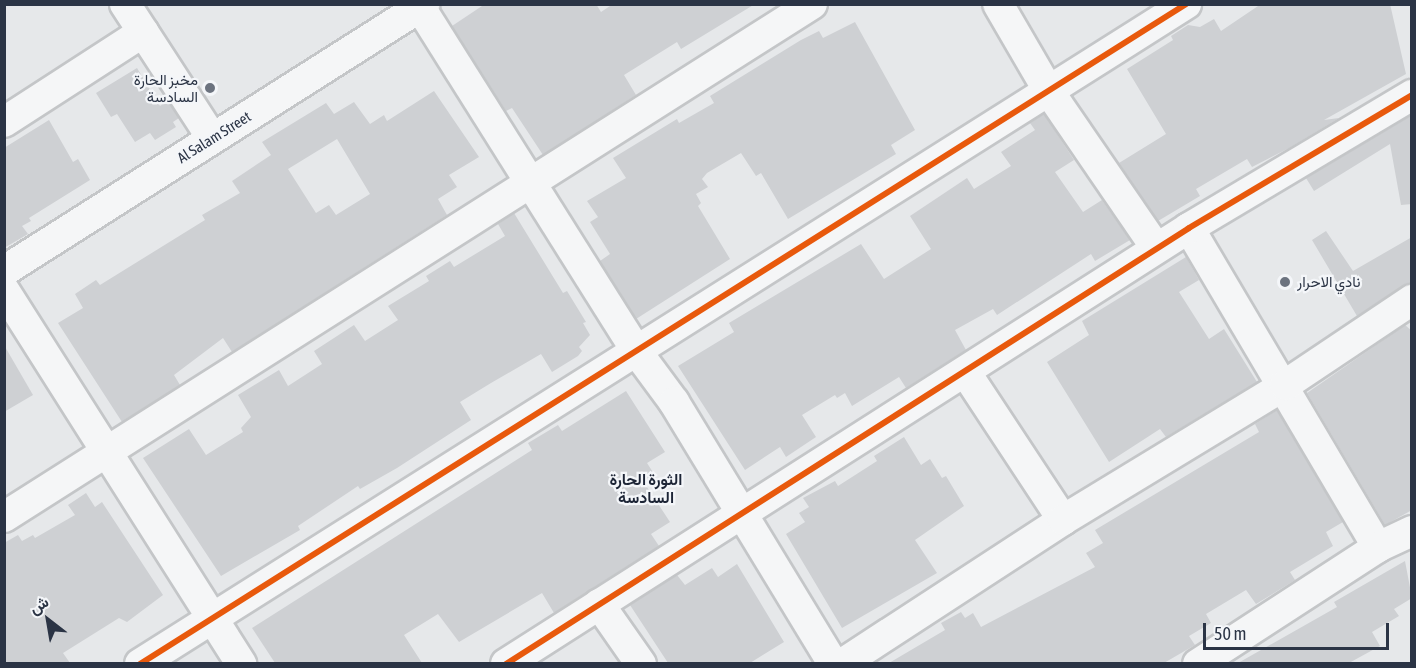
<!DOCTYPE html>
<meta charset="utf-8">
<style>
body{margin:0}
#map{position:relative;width:1416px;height:668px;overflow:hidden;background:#e6e8ea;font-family:"Asap Condensed",Vazirmatn,sans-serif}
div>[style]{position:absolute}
.building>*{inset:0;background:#ced0d3}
.roads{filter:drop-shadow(2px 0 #c4c6c8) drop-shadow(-2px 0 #c4c6c8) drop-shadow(0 2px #c4c6c8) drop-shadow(0 -2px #c4c6c8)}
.minor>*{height:30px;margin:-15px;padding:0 15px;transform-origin:15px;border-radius:15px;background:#f5f6f7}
.cycleway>*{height:6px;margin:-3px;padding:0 3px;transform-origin:3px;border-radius:3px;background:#e8590c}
.dots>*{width:16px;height:16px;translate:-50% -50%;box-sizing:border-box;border:3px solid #f4f6f9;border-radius:50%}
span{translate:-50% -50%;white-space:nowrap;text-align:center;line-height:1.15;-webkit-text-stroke:4.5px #f4f6f9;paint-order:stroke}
.poi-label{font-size:15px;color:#2b3445}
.right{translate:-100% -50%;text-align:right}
.left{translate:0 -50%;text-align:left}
.street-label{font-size:15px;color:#2b3445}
.neighbourhood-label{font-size:16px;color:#1d2536;font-weight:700}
.frame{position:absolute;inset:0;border:6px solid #2b3445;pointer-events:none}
.north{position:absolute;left:18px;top:590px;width:60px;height:60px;-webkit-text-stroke:4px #f4f6f9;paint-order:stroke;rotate:329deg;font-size:16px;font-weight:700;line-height:24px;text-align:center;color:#2b3445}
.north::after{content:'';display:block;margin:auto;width:21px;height:27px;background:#2b3445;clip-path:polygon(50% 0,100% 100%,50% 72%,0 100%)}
.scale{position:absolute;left:1203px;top:623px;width:186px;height:27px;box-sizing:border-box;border:3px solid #2b3445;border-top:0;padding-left:8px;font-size:18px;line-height:21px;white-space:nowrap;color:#2b3445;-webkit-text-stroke:4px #f4f6f9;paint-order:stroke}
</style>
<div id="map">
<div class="building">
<div style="clip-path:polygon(485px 4px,596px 4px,601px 12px,613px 4px,755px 4px,681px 49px,677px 42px,624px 75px,636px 95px,543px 155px,512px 108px,506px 111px,452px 26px)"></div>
<div style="clip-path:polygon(1261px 4px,1390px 4px,1406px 74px,1324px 120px,1339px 118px,1289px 148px,1252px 167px,1247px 159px,1196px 189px,1200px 196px,1158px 221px,1119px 163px,1166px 134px,1127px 69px,1173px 40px,1171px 36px,1188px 25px,1200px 27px,1214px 19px,1221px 31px)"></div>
<div style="clip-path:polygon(855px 22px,915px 130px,891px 145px,896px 154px,788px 219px,761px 173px,756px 176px,741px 153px,707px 173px,702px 179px,708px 187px,696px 194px,701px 203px,698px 206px,730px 259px,636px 319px,600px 261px,610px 254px,590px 222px,598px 217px,587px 201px,626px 178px,613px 158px,677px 119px,679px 123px,714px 103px,710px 96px,801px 40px,819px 31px,823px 38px)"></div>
<div style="clip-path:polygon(137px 68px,160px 106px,168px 101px,179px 118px,173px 122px,176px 127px,155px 140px,150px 133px,135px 142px,117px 114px,111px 117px,96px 93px)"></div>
<div style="clip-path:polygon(evenodd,434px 91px,479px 157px,449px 175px,457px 187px,438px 199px,447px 215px,232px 352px,223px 338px,174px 375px,180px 385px,122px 422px,58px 323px,83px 308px,75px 294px,96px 280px,100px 285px,205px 220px,202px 215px,240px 193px,232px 181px,271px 155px,262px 142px,326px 103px,334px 114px,354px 102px,370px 124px,384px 115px,387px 121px,434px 91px,337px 139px,370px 194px,336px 215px,329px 205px,316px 213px,288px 169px,337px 139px)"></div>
<div style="clip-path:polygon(1044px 114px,1074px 160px,1055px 172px,1083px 212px,1102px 200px,1130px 240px,1095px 261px,1091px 254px,997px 315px,993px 309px,955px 330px,966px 350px,906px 388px,899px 377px,852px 406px,845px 393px,837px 398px,835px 395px,802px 415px,816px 437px,786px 457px,780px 447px,745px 470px,678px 366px,734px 332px,729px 323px,861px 244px,884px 279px,931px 249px,910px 216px,967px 178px,974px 189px,1011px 166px,1001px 152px,1035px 130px,1030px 123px)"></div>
<div style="clip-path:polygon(1412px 115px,1412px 204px,1401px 205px,1390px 144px,1314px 191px,1306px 178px)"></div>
<div style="clip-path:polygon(49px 120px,73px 162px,78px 159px,90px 180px,29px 218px,31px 221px,22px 226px,28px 234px,4px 248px,4px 148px)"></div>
<div style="clip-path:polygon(514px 213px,563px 293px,567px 291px,586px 322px,583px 323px,590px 335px,579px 347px,582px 351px,578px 356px,552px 372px,541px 354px,491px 383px,460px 402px,471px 420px,397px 468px,360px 489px,358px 486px,298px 526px,300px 530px,221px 576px,143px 458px,189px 429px,206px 455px,243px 432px,241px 428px,251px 417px,238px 395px,279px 370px,288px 386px,322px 364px,314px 351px,354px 325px,365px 341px,398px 320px,388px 306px,429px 281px,426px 276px,450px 261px,454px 267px,505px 236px,498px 224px)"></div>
<div style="clip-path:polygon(1326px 231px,1353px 271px,1412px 237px,1412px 283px,1357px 316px,1312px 240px)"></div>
<div style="clip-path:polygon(1186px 257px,1199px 280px,1179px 292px,1209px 339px,1224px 329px,1257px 382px,1166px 437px,1160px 429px,1109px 462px,1047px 362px,1089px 335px,1082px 321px)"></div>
<div style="clip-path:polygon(1405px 325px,1412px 331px,1412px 510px,1385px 525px,1307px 393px)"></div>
<div style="clip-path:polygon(4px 345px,33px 395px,4px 412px)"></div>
<div style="clip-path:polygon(626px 391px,665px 452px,647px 463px,656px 477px,645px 484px,670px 522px,651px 534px,659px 546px,554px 613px,542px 593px,459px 642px,438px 614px,404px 635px,422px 663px,275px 663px,252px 628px,532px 450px,528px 443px,558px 425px,562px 431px)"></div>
<div style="clip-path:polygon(1277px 410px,1343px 522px,1326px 532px,1333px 546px,1290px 572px,1295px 580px,1256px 604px,1246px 590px,1206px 614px,1211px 623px,1189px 636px,1195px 645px,1164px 663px,889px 663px,945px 630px,941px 623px,961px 612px,965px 618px,973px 613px,981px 627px,1095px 567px,1086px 553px,1103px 543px,1095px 530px,1259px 432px,1255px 424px)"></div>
<div style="clip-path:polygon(904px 437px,921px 465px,930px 459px,942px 478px,946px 476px,964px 506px,915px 540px,937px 573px,842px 628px,786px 534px,805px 522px,799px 513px,809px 507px,803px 498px,835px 481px,838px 486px,877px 461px,874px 456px)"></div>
<div style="clip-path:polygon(86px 493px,95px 507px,102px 502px,163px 595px,127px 622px,119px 618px,63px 653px,70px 663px,4px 663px,4px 543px,18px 535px,22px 541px,33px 535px,35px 538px,75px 515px,68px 505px)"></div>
<div style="clip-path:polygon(1405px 561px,1412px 598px,1394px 609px,1399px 616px,1372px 632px,1380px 646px,1349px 663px,1238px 663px,1337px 607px,1334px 602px)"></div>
<div style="clip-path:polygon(737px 564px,784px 642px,750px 663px,668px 663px,630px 605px,677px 575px,685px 585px,712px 568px,718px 577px)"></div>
</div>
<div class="roads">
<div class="minor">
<div style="left:125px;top:4px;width:160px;rotate:57deg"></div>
<div style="left:418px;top:4px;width:411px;rotate:57.8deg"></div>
<div style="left:637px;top:352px;width:62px;rotate:53.5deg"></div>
<div style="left:674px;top:402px;width:306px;rotate:58.7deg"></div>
<div style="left:998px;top:4px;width:99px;rotate:59.8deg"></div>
<div style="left:1048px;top:90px;width:191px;rotate:55.6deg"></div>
<div style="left:4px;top:122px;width:166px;rotate:-32.9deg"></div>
<div style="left:1189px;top:228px;width:371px;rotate:59.4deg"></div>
<div style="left:4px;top:271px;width:498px;rotate:-32.4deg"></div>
<div style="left:4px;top:290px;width:443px;rotate:57.6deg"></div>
<div style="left:966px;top:373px;width:176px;rotate:56.6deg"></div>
<div style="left:4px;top:517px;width:957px;rotate:-32.41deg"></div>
<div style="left:599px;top:604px;width:73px;rotate:55deg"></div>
<div style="left:140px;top:664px;width:1237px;rotate:-32.25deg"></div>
<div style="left:506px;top:664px;width:810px;rotate:-32.55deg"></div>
<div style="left:1189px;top:228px;width:260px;rotate:-30.8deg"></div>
<div style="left:842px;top:664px;width:264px;rotate:-33.1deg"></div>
<div style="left:1063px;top:520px;width:260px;rotate:-31.3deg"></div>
<div style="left:1285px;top:385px;width:153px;rotate:-33.8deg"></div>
<div style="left:1198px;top:664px;width:215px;rotate:-33deg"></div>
<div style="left:1378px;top:547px;width:38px;rotate:-25deg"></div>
</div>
</div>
<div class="cycleway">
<div style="left:140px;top:664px;width:1237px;rotate:-32.25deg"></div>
<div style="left:506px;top:664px;width:810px;rotate:-32.55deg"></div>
<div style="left:1189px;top:228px;width:260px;rotate:-30.8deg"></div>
</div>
<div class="dots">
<div style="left:210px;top:88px;background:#6c737f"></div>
<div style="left:1285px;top:282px;background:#6c737f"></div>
</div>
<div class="poi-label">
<span class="right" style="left:198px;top:88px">مخبز الحارة<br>السادسة</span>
<span class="left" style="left:1297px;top:282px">نادي الاحرار</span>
</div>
<div class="street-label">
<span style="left:214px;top:137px;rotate:-32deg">Al Salam Street</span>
</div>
<div class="neighbourhood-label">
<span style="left:646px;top:488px">الثورة الحارة<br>السادسة</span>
</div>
<div class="frame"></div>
<div class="north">ش</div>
<div class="scale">50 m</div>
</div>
